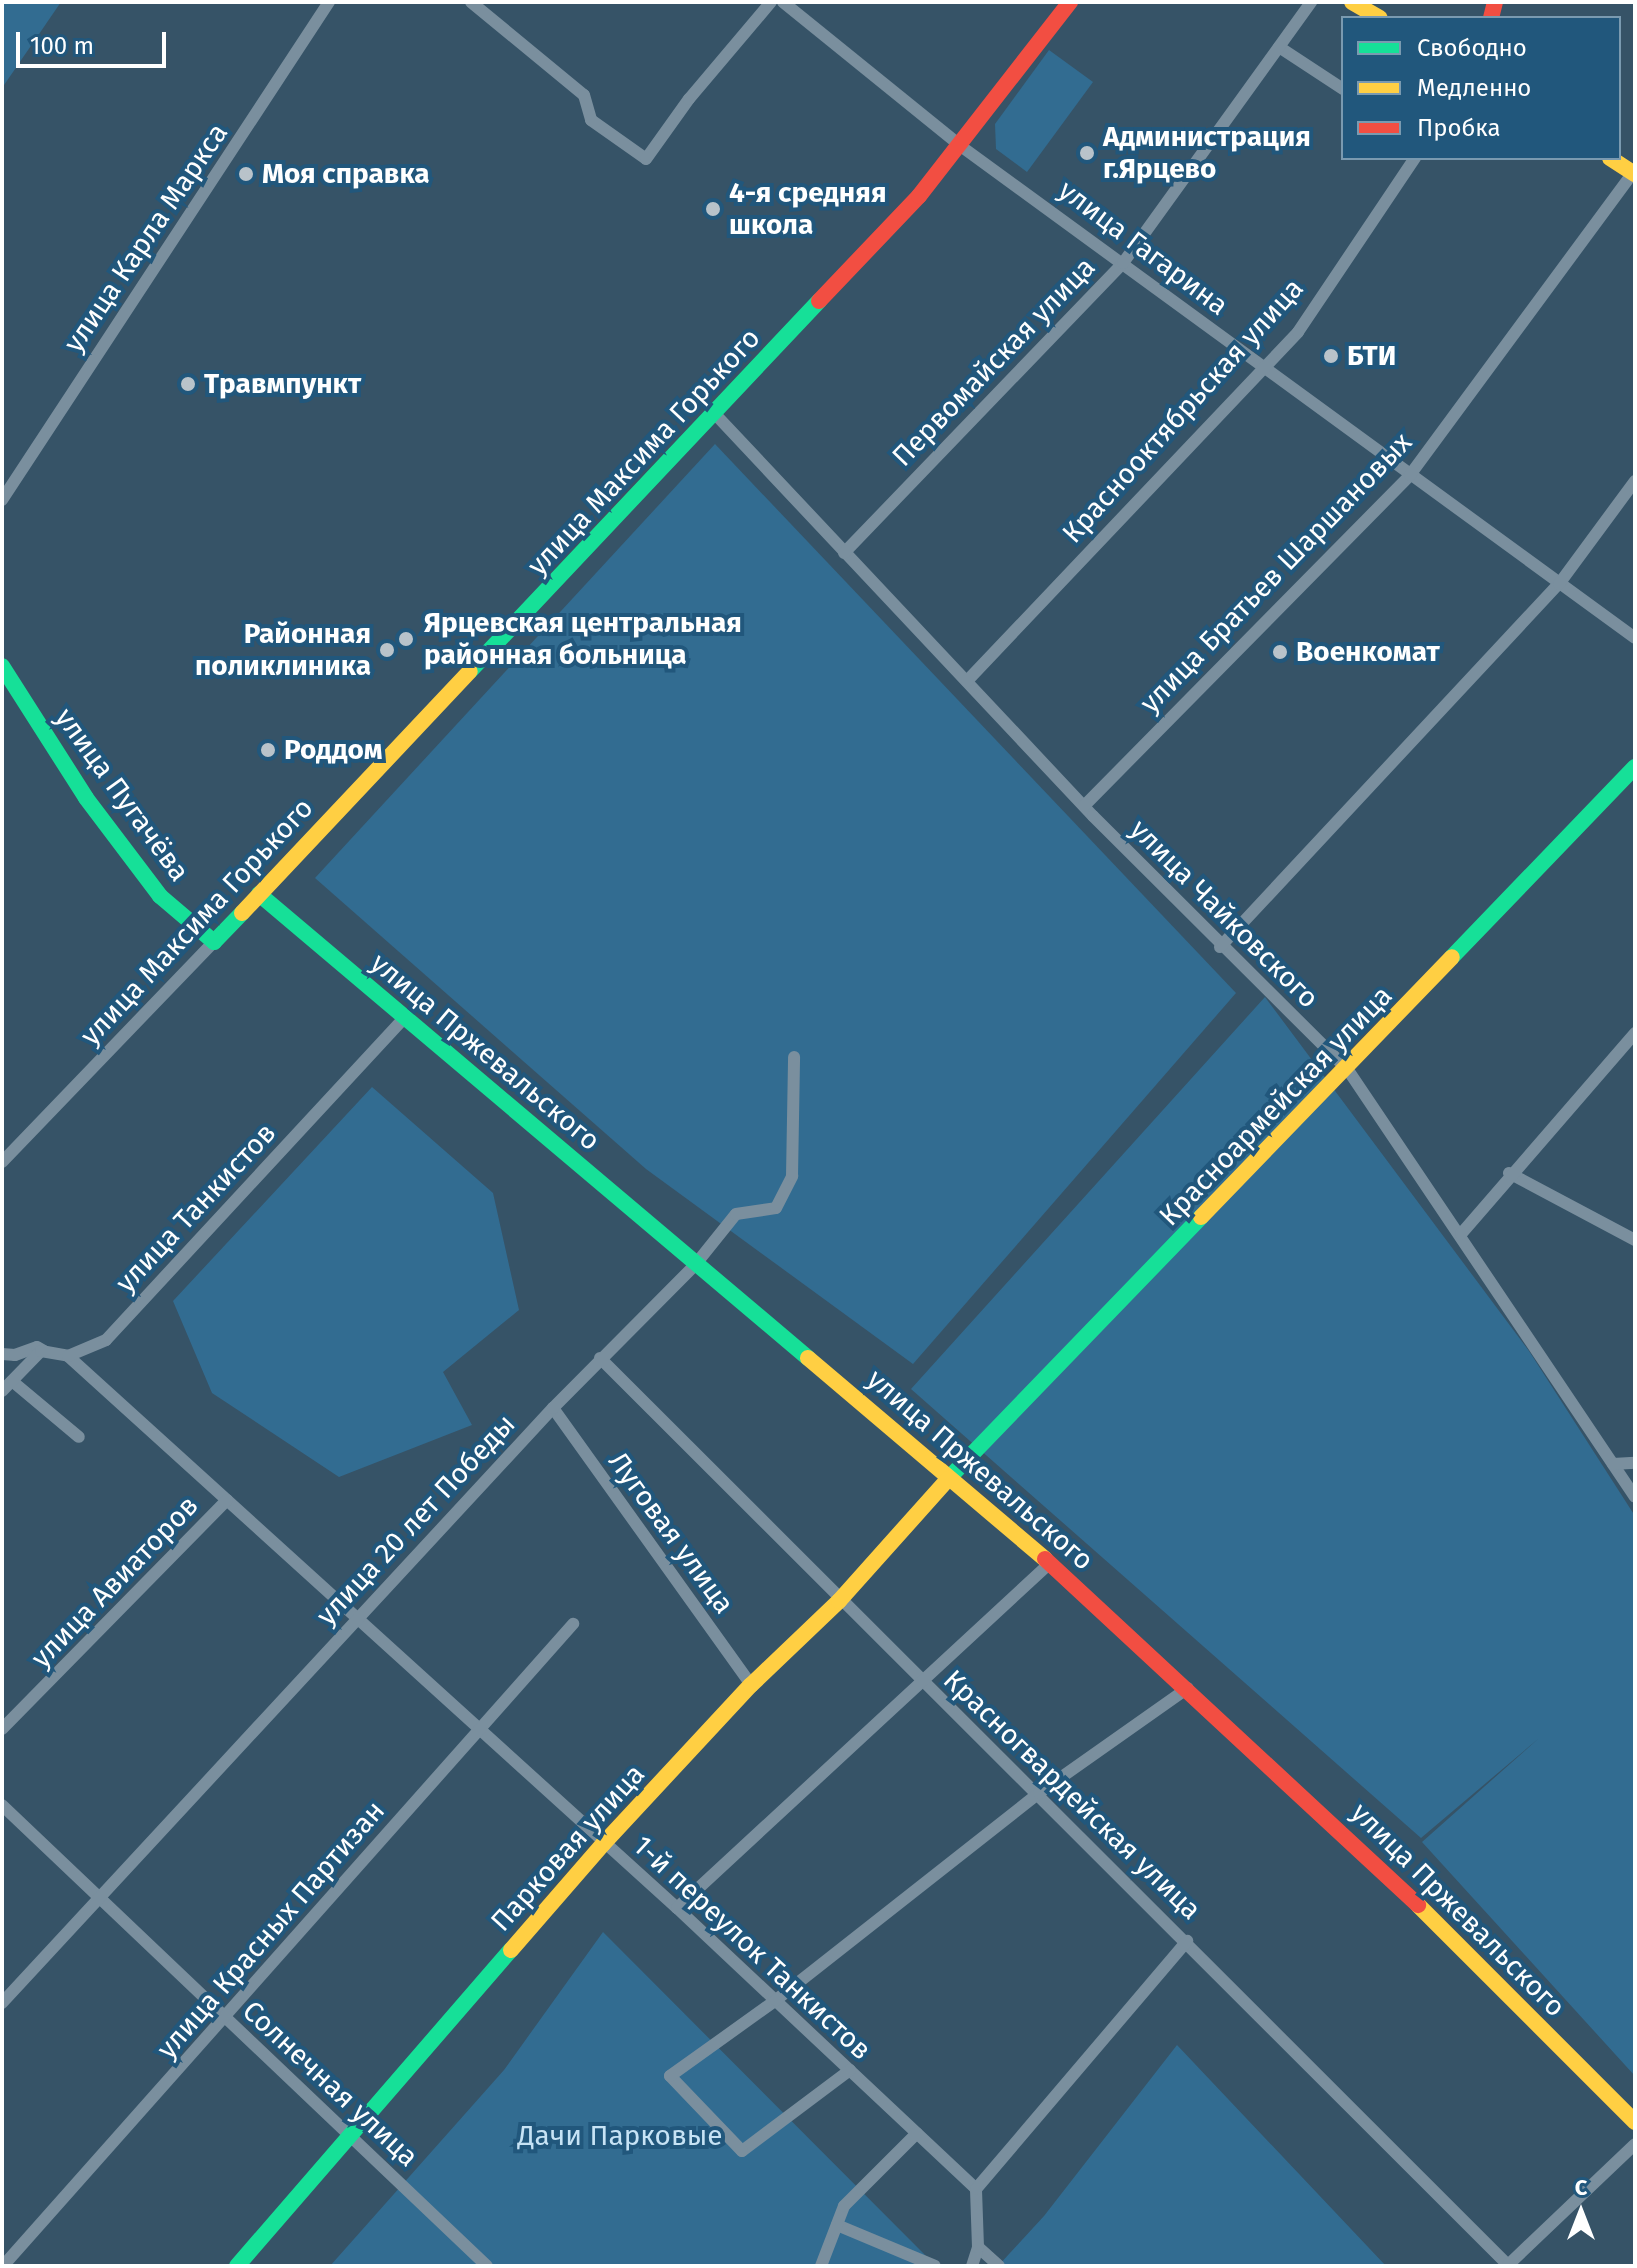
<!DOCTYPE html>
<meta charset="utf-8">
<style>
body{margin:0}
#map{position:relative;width:1637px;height:2268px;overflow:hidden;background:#365367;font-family:"Fira Sans",sans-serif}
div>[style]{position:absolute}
.green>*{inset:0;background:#326c91}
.street>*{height:12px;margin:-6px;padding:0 6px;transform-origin:6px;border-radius:6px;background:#7a8f9e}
.fast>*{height:16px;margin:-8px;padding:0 8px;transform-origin:8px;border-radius:8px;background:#16e098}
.slow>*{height:16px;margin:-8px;padding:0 8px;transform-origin:8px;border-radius:8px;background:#ffcf43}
.jam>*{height:16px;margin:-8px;padding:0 8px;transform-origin:8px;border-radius:8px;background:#f24e42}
.dots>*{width:22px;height:22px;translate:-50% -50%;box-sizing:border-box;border:4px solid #21577c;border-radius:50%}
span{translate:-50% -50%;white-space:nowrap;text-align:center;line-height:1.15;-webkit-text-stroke:8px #21577c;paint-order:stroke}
.poi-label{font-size:28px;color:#fff;font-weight:700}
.left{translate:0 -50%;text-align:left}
.right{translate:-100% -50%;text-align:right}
.street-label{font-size:28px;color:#fff}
.park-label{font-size:28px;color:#c7e3f5}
.frame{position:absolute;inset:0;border:4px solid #fff;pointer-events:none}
.legend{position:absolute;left:1341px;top:16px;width:280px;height:144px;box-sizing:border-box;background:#21577c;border:2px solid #7a9ab0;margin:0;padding:10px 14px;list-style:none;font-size:24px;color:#fff}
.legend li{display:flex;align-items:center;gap:16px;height:40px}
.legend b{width:40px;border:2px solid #7a9ab0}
.north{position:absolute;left:1541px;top:2172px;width:80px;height:80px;-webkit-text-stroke:6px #21577c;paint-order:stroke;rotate:0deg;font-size:22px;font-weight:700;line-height:32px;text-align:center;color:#fff}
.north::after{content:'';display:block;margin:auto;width:28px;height:36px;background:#fff;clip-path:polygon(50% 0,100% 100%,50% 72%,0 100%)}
.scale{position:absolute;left:16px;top:32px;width:150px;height:36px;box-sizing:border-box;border:4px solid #fff;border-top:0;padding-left:10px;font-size:24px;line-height:28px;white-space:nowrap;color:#fff;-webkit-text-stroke:6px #21577c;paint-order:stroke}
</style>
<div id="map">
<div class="green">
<div style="clip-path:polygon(2px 2px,61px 2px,2px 88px)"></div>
<div style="clip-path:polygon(1049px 50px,1093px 82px,1027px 172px,996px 149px,995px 124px)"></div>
<div style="clip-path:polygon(715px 444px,1236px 993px,913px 1364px,646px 1169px,315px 878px)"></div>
<div style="clip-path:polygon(1265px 997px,1529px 1351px,1635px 1516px,1635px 2076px,1422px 1842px,1538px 1739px,1421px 1838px,911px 1389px)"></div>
<div style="clip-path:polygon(372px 1087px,493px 1193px,519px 1310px,443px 1372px,472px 1425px,339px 1477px,212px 1393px,173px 1301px)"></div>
<div style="clip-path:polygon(603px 1932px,936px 2266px,330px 2266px,504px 2070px)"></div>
<div style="clip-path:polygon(1177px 2045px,1386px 2266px,998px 2266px,1044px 2216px)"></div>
</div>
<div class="street">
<div style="left:471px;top:2px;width:146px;rotate:39.5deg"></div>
<div style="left:584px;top:95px;width:26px;rotate:74deg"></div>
<div style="left:591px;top:120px;width:67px;rotate:35.3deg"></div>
<div style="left:646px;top:159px;width:74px;rotate:-54.4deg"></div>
<div style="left:689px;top:99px;width:127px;rotate:-49.8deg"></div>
<div style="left:783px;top:2px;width:230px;rotate:39deg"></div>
<div style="left:962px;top:147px;width:833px;rotate:36.11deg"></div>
<div style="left:1279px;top:47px;width:77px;rotate:33.3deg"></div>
<div style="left:716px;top:415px;width:550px;rotate:46.77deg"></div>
<div style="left:1093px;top:816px;width:360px;rotate:44.9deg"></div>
<div style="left:1348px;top:1070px;width:514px;rotate:56.09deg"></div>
<div style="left:2px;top:500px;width:596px;rotate:-56.71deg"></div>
<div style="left:844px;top:553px;width:402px;rotate:-46.1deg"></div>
<div style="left:1123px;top:263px;width:322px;rotate:-54.2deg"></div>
<div style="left:967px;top:681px;width:481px;rotate:-46.5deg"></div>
<div style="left:1298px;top:332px;width:210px;rotate:-56.1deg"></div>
<div style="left:1084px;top:806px;width:465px;rotate:-45.4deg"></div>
<div style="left:1410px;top:475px;width:379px;rotate:-53.6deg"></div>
<div style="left:1220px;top:947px;width:497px;rotate:-47deg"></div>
<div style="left:1559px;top:584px;width:128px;rotate:-53.6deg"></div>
<div style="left:2px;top:1162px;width:306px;rotate:-46.1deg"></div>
<div style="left:1509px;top:1173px;width:143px;rotate:28deg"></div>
<div style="left:1461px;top:1234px;width:266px;rotate:-49.1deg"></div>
<div style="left:2px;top:1354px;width:13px;rotate:4deg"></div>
<div style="left:15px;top:1355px;width:23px;rotate:-20deg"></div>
<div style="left:37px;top:1347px;width:8px;rotate:30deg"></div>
<div style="left:68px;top:1356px;width:822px;rotate:42.19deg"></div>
<div style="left:677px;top:1908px;width:410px;rotate:43.2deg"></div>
<div style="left:600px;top:1358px;width:1285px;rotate:44.97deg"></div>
<div style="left:12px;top:1381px;width:87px;rotate:39.9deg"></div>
<div style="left:2px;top:1391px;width:56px;rotate:-45.7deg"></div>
<div style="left:41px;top:1351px;width:27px;rotate:10deg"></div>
<div style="left:68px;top:1356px;width:41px;rotate:-22.8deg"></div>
<div style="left:106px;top:1340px;width:440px;rotate:-47.2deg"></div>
<div style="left:553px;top:1408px;width:340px;rotate:54.4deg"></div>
<div style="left:1613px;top:1464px;width:22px;rotate:-3deg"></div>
<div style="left:2px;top:1729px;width:321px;rotate:-45.5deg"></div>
<div style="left:2px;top:1805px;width:669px;rotate:43.55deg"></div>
<div style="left:677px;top:1908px;width:508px;rotate:-42.77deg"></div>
<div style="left:2px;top:2003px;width:811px;rotate:-47.2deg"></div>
<div style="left:553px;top:1408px;width:202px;rotate:-45.2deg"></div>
<div style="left:695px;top:1265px;width:65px;rotate:-51.2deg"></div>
<div style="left:736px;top:1214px;width:40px;rotate:-8.5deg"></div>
<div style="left:776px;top:1208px;width:36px;rotate:-63deg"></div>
<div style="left:792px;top:1176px;width:119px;rotate:-89deg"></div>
<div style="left:850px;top:2070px;width:135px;rotate:143.1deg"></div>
<div style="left:742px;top:2151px;width:104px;rotate:-133.8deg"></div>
<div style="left:670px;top:2076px;width:130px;rotate:-35.6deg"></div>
<div style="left:776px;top:2000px;width:335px;rotate:-38.2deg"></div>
<div style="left:1039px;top:1793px;width:182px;rotate:-35.2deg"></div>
<div style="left:837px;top:2225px;width:106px;rotate:22.7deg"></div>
<div style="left:978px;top:2247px;width:28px;rotate:42deg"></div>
<div style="left:1508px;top:2265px;width:175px;rotate:-43.6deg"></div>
<div style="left:3px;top:2266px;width:859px;rotate:-48.4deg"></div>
<div style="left:821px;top:2266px;width:64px;rotate:-69deg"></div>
<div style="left:844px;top:2206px;width:103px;rotate:-45deg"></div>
<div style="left:972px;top:2266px;width:20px;rotate:-72deg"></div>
<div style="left:978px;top:2247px;width:58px;rotate:-92deg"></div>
<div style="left:976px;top:2189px;width:326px;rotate:-49.6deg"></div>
</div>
<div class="fast">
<div style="left:2px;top:666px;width:156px;rotate:57.5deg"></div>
<div style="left:86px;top:798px;width:123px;rotate:52.9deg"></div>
<div style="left:160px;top:896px;width:71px;rotate:40.4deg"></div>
<div style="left:214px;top:942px;width:40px;rotate:-46deg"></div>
<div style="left:470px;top:671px;width:509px;rotate:-46.67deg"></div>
<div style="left:259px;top:894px;width:719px;rotate:40.2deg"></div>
<div style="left:1452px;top:957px;width:264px;rotate:-46.1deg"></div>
<div style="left:948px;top:1479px;width:364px;rotate:-46deg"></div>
<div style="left:237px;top:2266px;width:418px;rotate:-49.1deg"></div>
</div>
<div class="slow">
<div style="left:1352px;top:2px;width:32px;rotate:30deg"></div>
<div style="left:1610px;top:158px;width:30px;rotate:33deg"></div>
<div style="left:242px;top:913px;width:332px;rotate:-46.7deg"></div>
<div style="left:1201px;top:1217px;width:361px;rotate:-46deg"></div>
<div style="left:808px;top:1358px;width:311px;rotate:40.3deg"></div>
<div style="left:1418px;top:1905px;width:307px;rotate:45deg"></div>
<div style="left:511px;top:1950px;width:140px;rotate:-49deg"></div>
<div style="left:603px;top:1844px;width:217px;rotate:-47.1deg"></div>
<div style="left:751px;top:1685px;width:122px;rotate:-43.7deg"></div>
<div style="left:839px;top:1601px;width:164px;rotate:-48.2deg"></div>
</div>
<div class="jam">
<div style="left:1491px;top:18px;width:16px;rotate:-76deg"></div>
<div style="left:819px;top:301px;width:145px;rotate:-46.4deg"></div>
<div style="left:919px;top:196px;width:246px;rotate:-52.1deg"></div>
<div style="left:1045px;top:1559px;width:509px;rotate:42.85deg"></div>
</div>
<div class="dots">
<div style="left:1087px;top:153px;background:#b9c3ca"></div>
<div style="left:246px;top:174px;background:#b9c3ca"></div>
<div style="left:713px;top:209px;background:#b9c3ca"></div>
<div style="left:1331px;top:356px;background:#b9c3ca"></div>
<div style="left:188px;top:384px;background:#b9c3ca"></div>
<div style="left:406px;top:639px;background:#b9c3ca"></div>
<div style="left:387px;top:650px;background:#b9c3ca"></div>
<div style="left:1280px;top:652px;background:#b9c3ca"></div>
<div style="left:268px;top:750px;background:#b9c3ca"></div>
</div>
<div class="poi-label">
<span class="left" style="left:1103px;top:153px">Администрация<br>г.Ярцево</span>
<span class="left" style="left:262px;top:174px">Моя справка</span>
<span class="left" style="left:729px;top:209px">4-я средняя<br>школа</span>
<span class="left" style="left:1347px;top:356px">БТИ</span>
<span class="left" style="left:204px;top:384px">Травмпункт</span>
<span class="left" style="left:424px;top:639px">Ярцевская центральная<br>районная больница</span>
<span class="right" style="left:371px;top:650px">Районная<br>поликлиника</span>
<span class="left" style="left:1296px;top:652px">Военкомат</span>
<span class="left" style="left:284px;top:750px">Роддом</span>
</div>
<div class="street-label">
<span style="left:146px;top:238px;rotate:-56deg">улица Карла Маркса</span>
<span style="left:1143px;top:248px;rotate:37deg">улица Гагарина</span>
<span style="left:994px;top:362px;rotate:-46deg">Первомайская улица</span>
<span style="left:1183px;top:411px;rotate:-48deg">Краснооктябрьская улица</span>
<span style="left:644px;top:452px;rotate:-47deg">улица Максима Горького</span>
<span style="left:1276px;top:573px;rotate:-46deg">улица Братьев Шаршановых</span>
<span style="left:122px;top:795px;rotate:54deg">улица Пугачёва</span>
<span style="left:1224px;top:914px;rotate:45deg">улица Чайковского</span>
<span style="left:197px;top:922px;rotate:-47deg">улица Максима Горького</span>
<span style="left:485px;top:1052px;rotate:40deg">улица Пржевальского</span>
<span style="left:1276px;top:1106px;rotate:-46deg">Красноармейская улица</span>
<span style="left:196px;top:1208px;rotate:-47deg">улица Танкистов</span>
<span style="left:980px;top:1470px;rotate:41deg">улица Пржевальского</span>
<span style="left:416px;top:1520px;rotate:-47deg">улица 20 лет Победы</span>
<span style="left:671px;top:1533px;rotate:54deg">Луговая улица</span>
<span style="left:115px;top:1582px;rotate:-46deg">улица Авиаторов</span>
<span style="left:1072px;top:1795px;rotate:44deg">Красногвардейская улица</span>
<span style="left:568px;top:1848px;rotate:-48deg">Парковая улица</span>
<span style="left:1458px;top:1910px;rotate:45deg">улица Пржевальского</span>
<span style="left:271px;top:1930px;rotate:-49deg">улица Красных Партизан</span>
<span style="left:752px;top:1948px;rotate:43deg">1-й переулок Танкистов</span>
<span style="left:330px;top:2084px;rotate:43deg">Солнечная улица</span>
</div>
<div class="park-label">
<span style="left:620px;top:2136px">Дачи Парковые</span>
</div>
<div class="frame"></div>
<ul class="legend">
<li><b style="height:10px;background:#16e098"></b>Свободно</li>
<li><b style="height:10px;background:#ffcf43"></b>Медленно</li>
<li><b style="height:10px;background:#f24e42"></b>Пробка</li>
</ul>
<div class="north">С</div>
<div class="scale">100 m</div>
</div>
